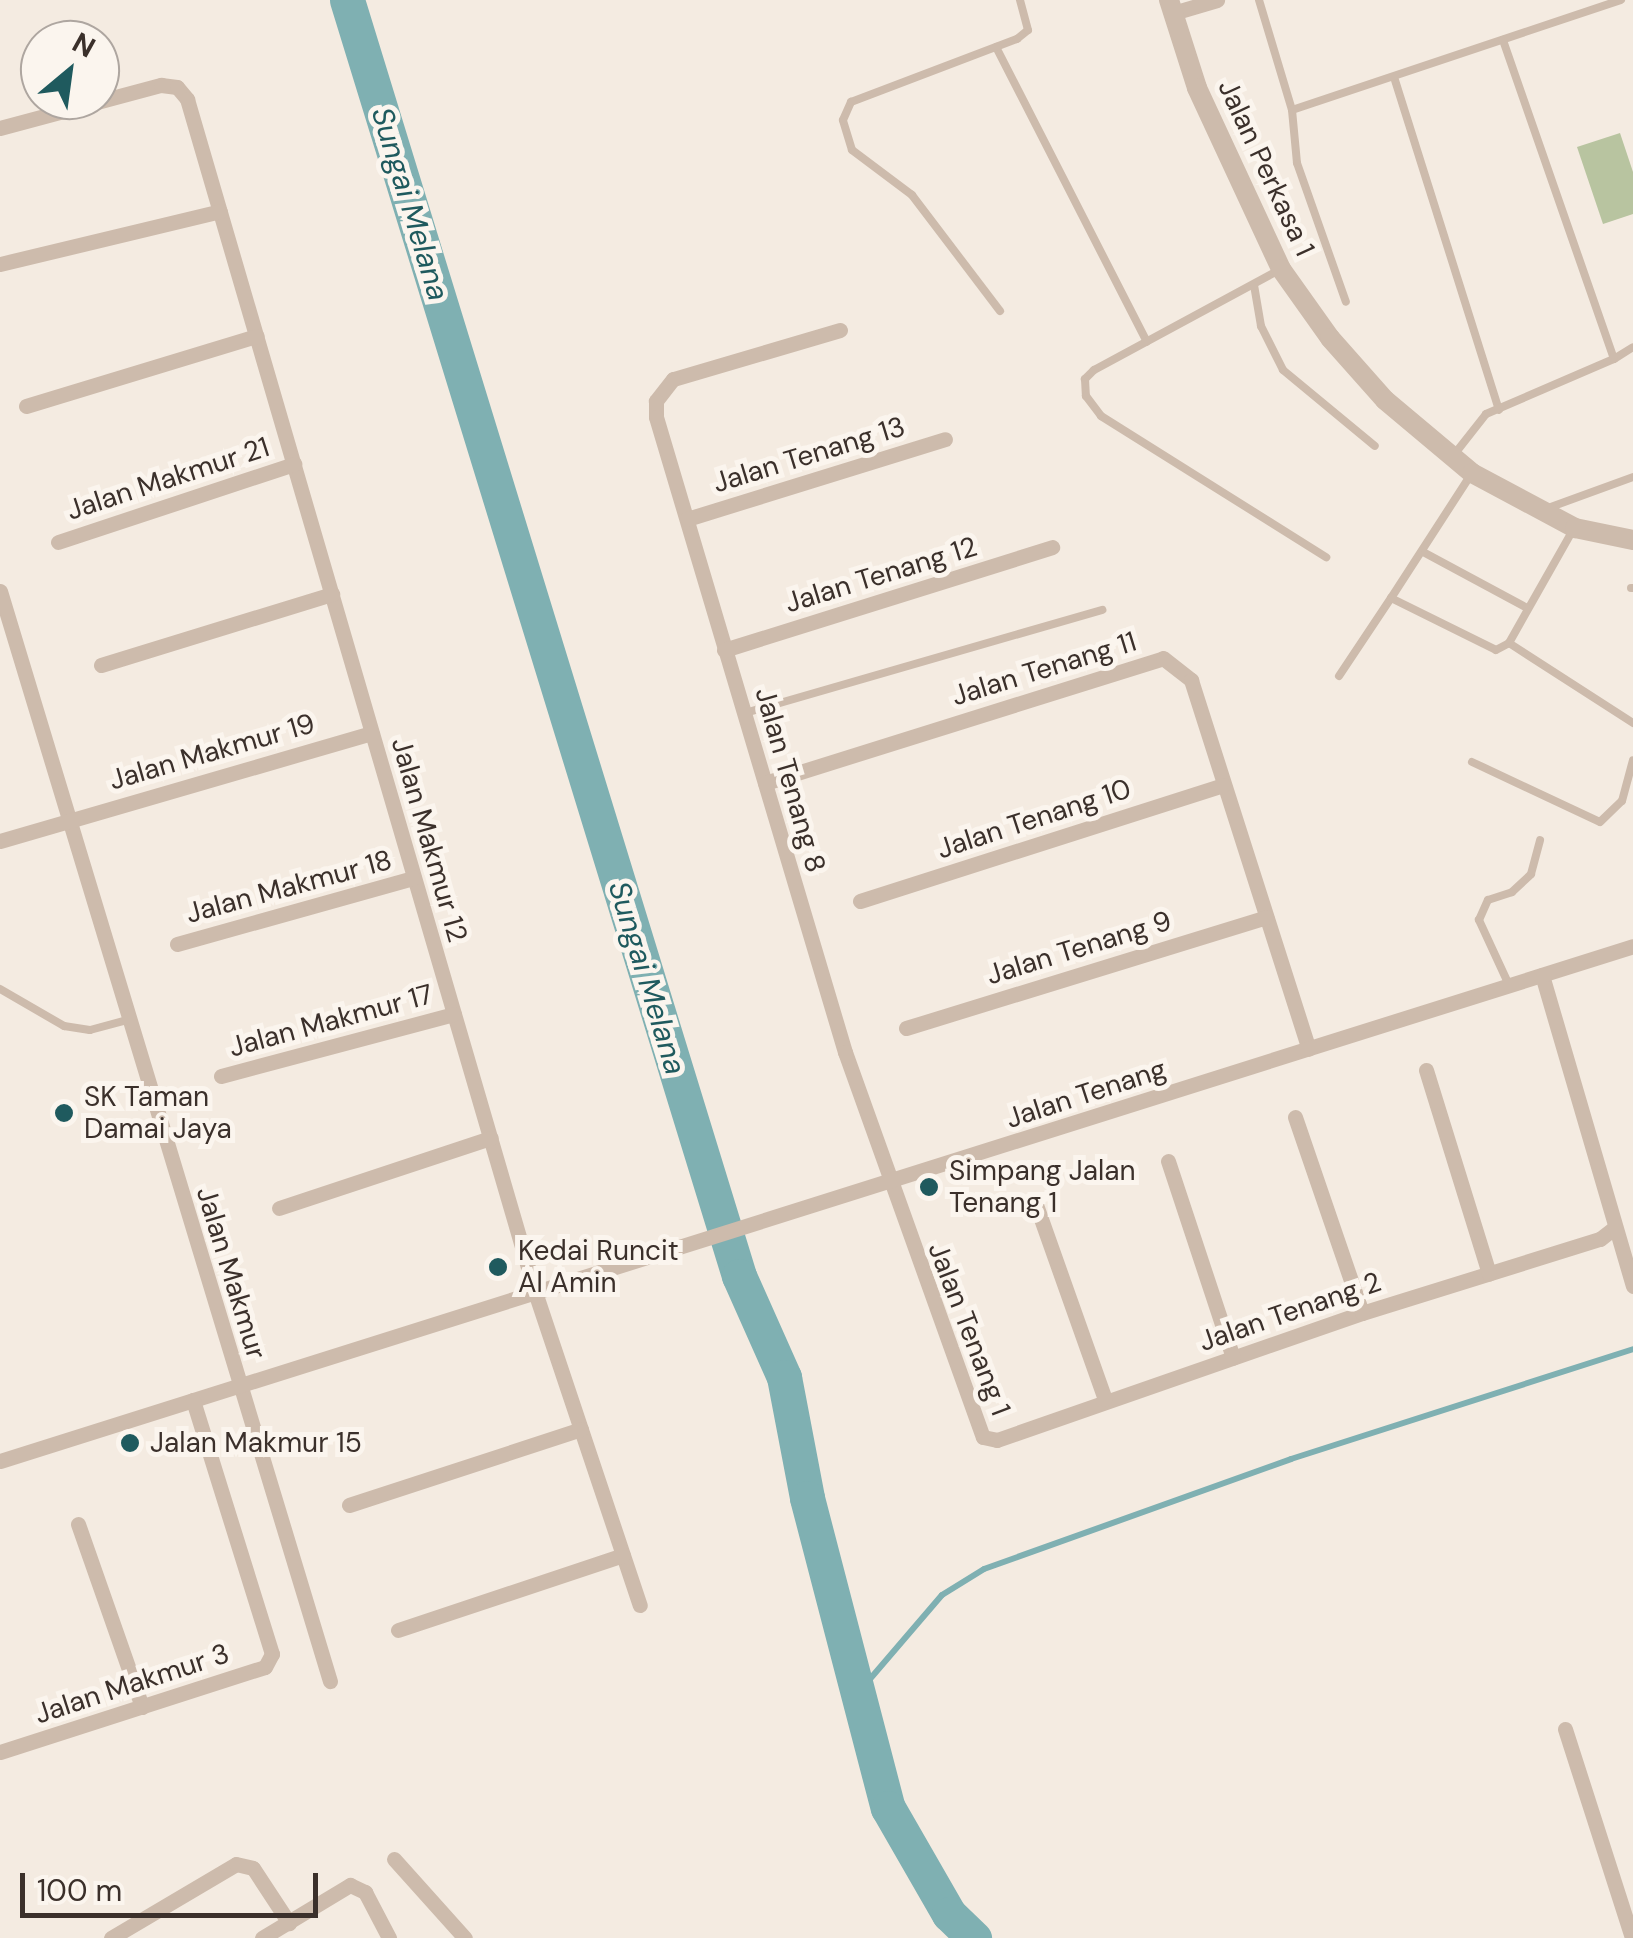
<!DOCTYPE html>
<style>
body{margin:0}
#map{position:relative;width:1633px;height:1938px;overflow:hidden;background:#f4ebe1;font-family:"DM Sans",sans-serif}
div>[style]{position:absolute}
.green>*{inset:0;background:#b8c4a0}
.stream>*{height:6px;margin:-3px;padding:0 3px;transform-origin:3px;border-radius:3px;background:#7fb0b2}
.river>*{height:35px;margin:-17.5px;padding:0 17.5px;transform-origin:17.5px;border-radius:17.5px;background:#7fb0b2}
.service>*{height:8px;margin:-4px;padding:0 4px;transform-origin:4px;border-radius:4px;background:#cdbbac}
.minor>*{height:15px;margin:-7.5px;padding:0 7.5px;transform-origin:7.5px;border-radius:7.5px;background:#cdbbac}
.tertiary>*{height:20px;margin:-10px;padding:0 10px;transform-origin:10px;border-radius:10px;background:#cdbbac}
.dots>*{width:28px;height:28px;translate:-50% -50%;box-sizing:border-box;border:5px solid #fbf5ee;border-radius:50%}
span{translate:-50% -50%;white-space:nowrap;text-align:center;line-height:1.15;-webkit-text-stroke:10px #fbf5ee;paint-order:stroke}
.street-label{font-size:28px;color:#3b302b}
.poi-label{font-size:28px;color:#3b302b}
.left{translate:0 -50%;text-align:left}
.water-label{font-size:30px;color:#1f5a5e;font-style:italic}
.north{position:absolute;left:20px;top:20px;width:100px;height:100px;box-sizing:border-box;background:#fbf5ee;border:2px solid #aea6a0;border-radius:50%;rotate:29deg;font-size:28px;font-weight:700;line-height:40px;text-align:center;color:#3b302b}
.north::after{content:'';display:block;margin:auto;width:35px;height:45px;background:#1f5a5e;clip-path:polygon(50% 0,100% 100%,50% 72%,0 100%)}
.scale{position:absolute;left:20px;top:1873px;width:298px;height:45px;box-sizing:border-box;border:5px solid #3b302b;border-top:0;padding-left:12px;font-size:30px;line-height:35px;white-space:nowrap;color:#3b302b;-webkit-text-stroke:8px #fbf5ee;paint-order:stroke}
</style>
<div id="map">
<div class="green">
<div style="clip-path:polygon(1620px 133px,1633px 172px,1633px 214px,1603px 224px,1577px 147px)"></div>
</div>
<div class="stream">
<div style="left:858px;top:1693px;width:129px;rotate:-49.4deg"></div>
<div style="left:942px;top:1595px;width:49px;rotate:-31.8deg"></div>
<div style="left:984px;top:1569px;width:326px;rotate:-19.7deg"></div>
<div style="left:1291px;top:1459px;width:359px;rotate:-17.8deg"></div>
</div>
<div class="river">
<div style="left:347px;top:0;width:1335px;rotate:72.92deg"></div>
<div style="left:739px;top:1276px;width:111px;rotate:66deg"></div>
<div style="left:784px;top:1377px;width:123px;rotate:79.2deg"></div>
<div style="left:807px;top:1498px;width:320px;rotate:75.4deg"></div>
<div style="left:888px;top:1808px;width:122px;rotate:60.1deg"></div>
<div style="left:949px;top:1914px;width:35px;rotate:44deg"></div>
</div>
<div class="service">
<div style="left:1259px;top:0;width:115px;rotate:73.3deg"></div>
<div style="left:1292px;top:110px;width:53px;rotate:84.6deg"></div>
<div style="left:1297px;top:163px;width:147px;rotate:70.6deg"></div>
<div style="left:996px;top:47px;width:331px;rotate:62.9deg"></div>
<div style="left:1394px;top:77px;width:349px;rotate:72.5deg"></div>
<div style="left:1292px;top:110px;width:347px;rotate:-18.5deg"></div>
<div style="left:1281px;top:269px;width:213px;rotate:151.6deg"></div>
<div style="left:1094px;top:370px;width:13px;rotate:135deg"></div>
<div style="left:1085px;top:379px;width:17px;rotate:87deg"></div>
<div style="left:1086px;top:396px;width:25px;rotate:53deg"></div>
<div style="left:1101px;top:416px;width:266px;rotate:32.1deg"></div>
<div style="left:1254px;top:285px;width:42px;rotate:80.3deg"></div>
<div style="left:1261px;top:326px;width:49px;rotate:63.4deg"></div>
<div style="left:1283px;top:370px;width:119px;rotate:39.6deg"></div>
<div style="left:1000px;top:311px;width:146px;rotate:-127.2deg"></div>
<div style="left:912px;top:195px;width:75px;rotate:-143.1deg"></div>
<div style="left:852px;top:150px;width:31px;rotate:-107deg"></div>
<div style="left:843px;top:120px;width:20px;rotate:-66deg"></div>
<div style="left:851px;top:102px;width:178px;rotate:-20.8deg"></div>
<div style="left:1017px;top:39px;width:14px;rotate:-39deg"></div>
<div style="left:1028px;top:30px;width:31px;rotate:-105deg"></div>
<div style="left:1614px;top:359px;width:22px;rotate:-32deg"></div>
<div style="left:1453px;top:456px;width:53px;rotate:-51.8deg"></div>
<div style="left:1486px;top:414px;width:139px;rotate:-23.3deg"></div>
<div style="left:1614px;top:359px;width:338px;rotate:-109.2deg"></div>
<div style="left:1470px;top:476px;width:145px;rotate:122.9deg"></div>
<div style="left:1391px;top:598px;width:117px;rotate:26.3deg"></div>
<div style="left:1496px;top:650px;width:15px;rotate:-28deg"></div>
<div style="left:1509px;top:643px;width:130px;rotate:-60.5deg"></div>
<div style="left:1548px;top:508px;width:90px;rotate:-20deg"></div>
<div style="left:1425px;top:553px;width:116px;rotate:28.3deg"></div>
<div style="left:1631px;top:588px;width:2px"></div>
<div style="left:1509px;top:643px;width:148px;rotate:32.8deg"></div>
<div style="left:1339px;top:676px;width:94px;rotate:-56.3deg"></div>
<div style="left:745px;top:713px;width:372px;rotate:-16.1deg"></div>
<div style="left:1472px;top:762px;width:141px;rotate:25.1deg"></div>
<div style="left:1600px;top:822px;width:30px;rotate:-44deg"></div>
<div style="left:1622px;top:801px;width:42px;rotate:-75deg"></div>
<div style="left:1509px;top:985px;width:72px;rotate:-114.8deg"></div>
<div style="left:1479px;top:920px;width:22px;rotate:-66deg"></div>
<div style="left:1488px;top:900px;width:25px;rotate:-18deg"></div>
<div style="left:1512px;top:892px;width:26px;rotate:-43deg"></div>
<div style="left:1531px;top:874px;width:35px;rotate:-75deg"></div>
<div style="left:0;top:989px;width:74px;rotate:30deg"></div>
<div style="left:64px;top:1026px;width:26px;rotate:9deg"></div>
<div style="left:90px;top:1030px;width:38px;rotate:-15deg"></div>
</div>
<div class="minor">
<div style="left:1173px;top:13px;width:46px;rotate:-16.5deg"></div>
<div style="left:0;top:128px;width:167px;rotate:-15deg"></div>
<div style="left:161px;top:85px;width:16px;rotate:7deg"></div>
<div style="left:177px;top:87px;width:16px;rotate:50deg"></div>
<div style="left:187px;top:99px;width:1246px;rotate:73.73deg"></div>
<div style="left:536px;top:1295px;width:327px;rotate:71.5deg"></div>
<div style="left:0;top:264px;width:226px;rotate:-13.5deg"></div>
<div style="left:840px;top:330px;width:174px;rotate:163.6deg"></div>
<div style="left:673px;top:379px;width:28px;rotate:128deg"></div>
<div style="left:656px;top:401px;width:16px;rotate:90deg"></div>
<div style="left:656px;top:417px;width:663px;rotate:73.43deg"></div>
<div style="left:845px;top:1052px;width:409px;rotate:70.3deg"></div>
<div style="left:983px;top:1437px;width:14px;rotate:12deg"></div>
<div style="left:997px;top:1440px;width:386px;rotate:-19.2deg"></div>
<div style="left:1362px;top:1313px;width:249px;rotate:-17.3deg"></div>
<div style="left:1600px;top:1239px;width:16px;rotate:-38deg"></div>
<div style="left:26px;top:406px;width:241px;rotate:-16.9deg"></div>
<div style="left:687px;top:519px;width:270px;rotate:-17.2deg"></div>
<div style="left:58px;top:542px;width:249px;rotate:-18.3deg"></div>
<div style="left:0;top:591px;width:1139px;rotate:73.16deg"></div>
<div style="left:724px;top:650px;width:344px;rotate:-17.4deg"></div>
<div style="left:101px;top:665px;width:242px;rotate:-17.1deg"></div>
<div style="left:765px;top:783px;width:417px;rotate:-17.4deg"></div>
<div style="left:1163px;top:658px;width:36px;rotate:38deg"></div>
<div style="left:1191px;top:680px;width:387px;rotate:72.3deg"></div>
<div style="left:0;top:841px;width:387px;rotate:-16.2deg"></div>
<div style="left:860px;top:901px;width:381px;rotate:-17.7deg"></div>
<div style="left:177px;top:944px;width:246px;rotate:-15.6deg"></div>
<div style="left:1542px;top:975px;width:324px;rotate:73.7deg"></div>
<div style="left:906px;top:1028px;width:377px;rotate:-17.1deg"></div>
<div style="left:1426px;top:1070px;width:213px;rotate:72.8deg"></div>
<div style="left:221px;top:1076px;width:241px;rotate:-14.9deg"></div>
<div style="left:1295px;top:1117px;width:207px;rotate:71.1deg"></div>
<div style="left:1168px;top:1161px;width:207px;rotate:71.7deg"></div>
<div style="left:1034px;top:1199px;width:212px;rotate:70.5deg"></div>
<div style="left:279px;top:1208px;width:223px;rotate:-18.3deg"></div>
<div style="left:0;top:1461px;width:1712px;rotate:-17.5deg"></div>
<div style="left:349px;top:1505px;width:244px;rotate:-18.1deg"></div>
<div style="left:78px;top:1524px;width:194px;rotate:70.7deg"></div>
<div style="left:398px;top:1630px;width:237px;rotate:-18.4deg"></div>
<div style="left:1565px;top:1729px;width:219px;rotate:72.2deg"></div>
<div style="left:0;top:1752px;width:278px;rotate:-17.8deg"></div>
<div style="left:265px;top:1667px;width:15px;rotate:-62deg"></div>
<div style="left:272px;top:1654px;width:266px;rotate:-107.3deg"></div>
<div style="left:394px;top:1859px;width:106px;rotate:48.1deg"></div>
<div style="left:111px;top:1938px;width:145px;rotate:-30.6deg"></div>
<div style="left:236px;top:1864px;width:17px;rotate:13deg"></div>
<div style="left:253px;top:1868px;width:66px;rotate:56.8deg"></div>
<div style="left:262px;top:1938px;width:103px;rotate:-31.1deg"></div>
<div style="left:350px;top:1885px;width:17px;rotate:25deg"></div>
<div style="left:365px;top:1892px;width:52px;rotate:62.4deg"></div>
</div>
<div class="tertiary">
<div style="left:1169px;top:0;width:92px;rotate:72.3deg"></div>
<div style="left:1197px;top:88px;width:200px;rotate:65.1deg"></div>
<div style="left:1281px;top:269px;width:85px;rotate:54.6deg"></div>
<div style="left:1330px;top:338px;width:83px;rotate:48.4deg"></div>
<div style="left:1385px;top:400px;width:114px;rotate:40deg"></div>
<div style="left:1472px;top:473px;width:117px;rotate:28.1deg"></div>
<div style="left:1575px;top:528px;width:59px;rotate:11.7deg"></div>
</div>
<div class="dots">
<div style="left:64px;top:1113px;background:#1f5a5e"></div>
<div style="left:929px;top:1187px;background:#1f5a5e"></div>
<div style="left:498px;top:1267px;background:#1f5a5e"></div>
<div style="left:130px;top:1443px;background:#1f5a5e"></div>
</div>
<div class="street-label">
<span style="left:1266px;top:168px;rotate:65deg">Jalan Perkasa 1</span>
<span style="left:809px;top:455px;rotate:-17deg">Jalan Tenang 13</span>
<span style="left:168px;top:479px;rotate:-18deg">Jalan Makmur 21</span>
<span style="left:881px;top:575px;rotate:-17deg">Jalan Tenang 12</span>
<span style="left:1044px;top:669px;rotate:-17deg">Jalan Tenang 11</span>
<span style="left:212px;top:752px;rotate:-16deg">Jalan Makmur 19</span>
<span style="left:790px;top:780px;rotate:74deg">Jalan Tenang 8</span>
<span style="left:1034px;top:819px;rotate:-18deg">Jalan Tenang 10</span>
<span style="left:429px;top:840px;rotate:74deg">Jalan Makmur 12</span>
<span style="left:289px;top:887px;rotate:-15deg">Jalan Makmur 18</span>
<span style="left:1079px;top:948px;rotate:-17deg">Jalan Tenang 9</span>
<span style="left:331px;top:1021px;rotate:-15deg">Jalan Makmur 17</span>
<span style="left:1086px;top:1094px;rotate:-18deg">Jalan Tenang</span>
<span style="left:231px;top:1273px;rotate:73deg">Jalan Makmur</span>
<span style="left:1290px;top:1312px;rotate:-19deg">Jalan Tenang 2</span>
<span style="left:969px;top:1329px;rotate:69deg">Jalan Tenang 1</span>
<span style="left:132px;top:1684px;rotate:-18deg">Jalan Makmur 3</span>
</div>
<div class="poi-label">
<span class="left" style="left:84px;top:1113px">SK Taman<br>Damai Jaya</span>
<span class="left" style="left:949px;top:1187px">Simpang Jalan<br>Tenang 1</span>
<span class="left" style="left:518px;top:1267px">Kedai Runcit<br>Al Amin</span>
<span class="left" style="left:150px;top:1443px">Jalan Makmur 15</span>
</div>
<div class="water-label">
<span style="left:410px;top:204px;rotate:73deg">Sungai Melana</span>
<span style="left:647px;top:978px;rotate:73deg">Sungai Melana</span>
</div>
<div class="north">N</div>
<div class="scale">100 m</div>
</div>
